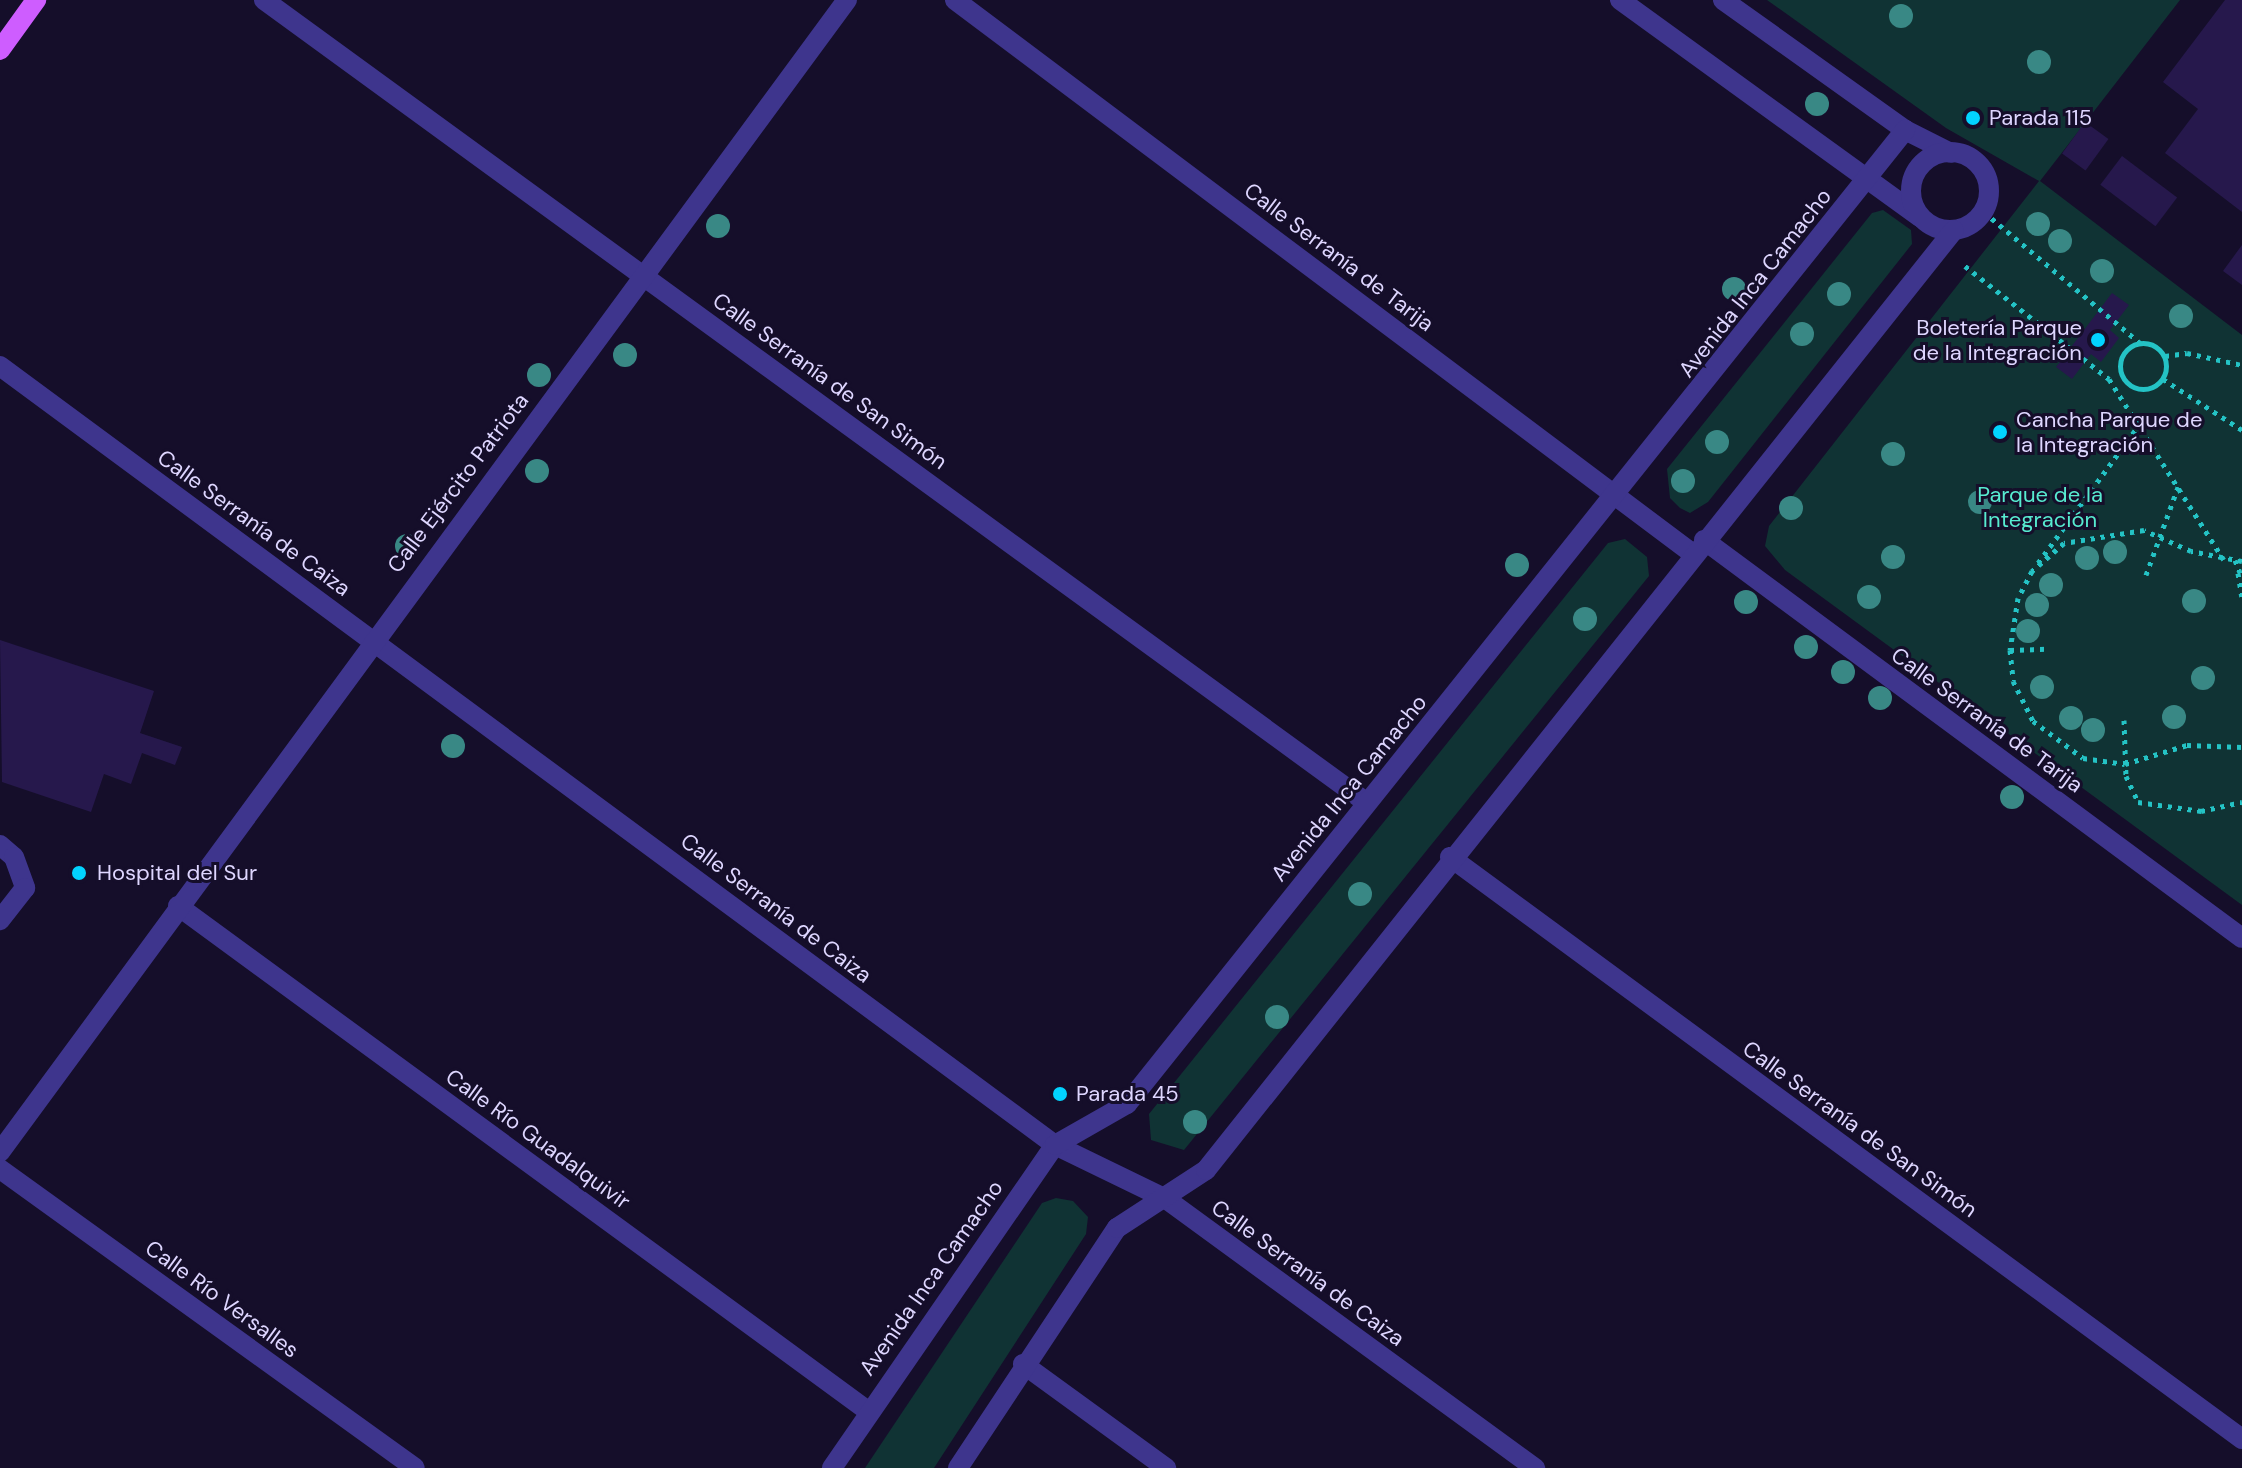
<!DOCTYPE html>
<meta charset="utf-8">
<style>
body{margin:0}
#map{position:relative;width:2242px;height:1468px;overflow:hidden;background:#150e2a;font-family:"DM Sans",sans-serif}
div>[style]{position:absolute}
.green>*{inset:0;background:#103334}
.building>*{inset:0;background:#26184c;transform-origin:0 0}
.path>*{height:5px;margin-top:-2.5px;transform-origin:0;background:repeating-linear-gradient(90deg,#24c3c5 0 4px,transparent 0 10px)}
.path>.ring{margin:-2.5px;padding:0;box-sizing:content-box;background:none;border:5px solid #24c3c5;border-radius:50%}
.minor>*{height:20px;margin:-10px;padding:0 10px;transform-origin:10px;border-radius:10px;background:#3e358d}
.minor>.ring{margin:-10px;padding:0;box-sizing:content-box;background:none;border:20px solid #3e358d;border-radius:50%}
.major>*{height:20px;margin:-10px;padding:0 10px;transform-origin:10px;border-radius:10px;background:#ce5dff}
.trees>*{width:24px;height:24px;margin:-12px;border-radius:50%;background:#398885}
.dots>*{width:22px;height:22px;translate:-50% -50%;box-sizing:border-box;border:4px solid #150e2a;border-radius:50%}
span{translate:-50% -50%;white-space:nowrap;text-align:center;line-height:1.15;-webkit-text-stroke:6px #150e2a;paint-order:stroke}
.poi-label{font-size:22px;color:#ded6ff}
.left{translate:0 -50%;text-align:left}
.right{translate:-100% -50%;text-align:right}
.street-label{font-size:22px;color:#ded6ff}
.park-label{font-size:22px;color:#57ebd0}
</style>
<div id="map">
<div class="green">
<div style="clip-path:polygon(1767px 0,2180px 0,2040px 181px,2242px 335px,2242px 905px,1785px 570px,1765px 546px,1769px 526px,2039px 181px,1946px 128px)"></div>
<div style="clip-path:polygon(1883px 210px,1911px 230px,1912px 244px,1708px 502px,1690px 513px,1680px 508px,1670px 498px,1667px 469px,1872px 213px)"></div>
<div style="clip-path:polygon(1625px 539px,1647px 557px,1649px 576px,1184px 1150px,1151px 1140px,1149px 1114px,1608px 543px)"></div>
<div style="clip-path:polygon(1056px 1198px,1073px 1201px,1088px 1217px,1086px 1234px,934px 1468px,865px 1468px,1042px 1203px)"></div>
</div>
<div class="building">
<div style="clip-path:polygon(2225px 0,2242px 0,2242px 212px,2165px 153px,2198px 109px,2163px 82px)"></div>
<div style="left:2085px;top:122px;width:29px;height:39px;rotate:36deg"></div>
<div style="left:2122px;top:156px;width:69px;height:36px;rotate:37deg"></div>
<div style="clip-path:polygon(2242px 245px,2242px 285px,2223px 271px)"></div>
<div style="clip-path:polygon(2112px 293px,2129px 305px,2110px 330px,2119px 338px,2101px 362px,2091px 354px,2072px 379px,2056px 367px)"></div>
<div style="clip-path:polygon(0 640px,154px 691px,140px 733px,182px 747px,175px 765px,142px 753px,131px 784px,104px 774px,91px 812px,2px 782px)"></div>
</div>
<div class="path">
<div style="left:1984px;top:212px;width:204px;rotate:40deg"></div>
<div style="left:1965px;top:266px;width:183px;rotate:38.1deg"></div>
<div style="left:2109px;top:379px;width:214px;rotate:57.6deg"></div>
<div class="ring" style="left:2120px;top:343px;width:41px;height:41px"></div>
<div style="left:2165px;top:356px;width:22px;rotate:-8deg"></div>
<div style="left:2187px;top:353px;width:56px;rotate:12.3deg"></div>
<div style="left:2163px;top:379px;width:94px;rotate:32.8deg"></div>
<div style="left:2235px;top:560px;width:18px;rotate:68deg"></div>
<div style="left:2242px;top:561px;width:52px;rotate:-168.9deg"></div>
<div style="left:2191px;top:551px;width:51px;rotate:-155.9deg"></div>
<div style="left:2144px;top:530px;width:81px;rotate:170.8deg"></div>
<div style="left:2064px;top:543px;width:43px;rotate:138.8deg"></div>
<div style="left:2032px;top:571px;width:30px;rotate:117deg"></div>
<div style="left:2018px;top:598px;width:53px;rotate:98.7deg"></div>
<div style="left:2010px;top:650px;width:31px;rotate:84deg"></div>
<div style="left:2013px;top:681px;width:45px;rotate:63.4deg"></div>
<div style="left:2033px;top:721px;width:62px;rotate:36.5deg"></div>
<div style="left:2083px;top:758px;width:42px;rotate:8.1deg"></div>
<div style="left:2125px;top:764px;width:65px;rotate:-17deg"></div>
<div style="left:2187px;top:745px;width:55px;rotate:2.1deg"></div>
<div style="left:2038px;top:563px;width:171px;rotate:-53.8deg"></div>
<div style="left:2238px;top:573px;width:24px;rotate:81deg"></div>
<div style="left:2146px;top:575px;width:94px;rotate:-70deg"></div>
<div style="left:2010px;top:650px;width:37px;rotate:-2deg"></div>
<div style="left:2124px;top:720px;width:56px;rotate:88deg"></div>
<div style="left:2126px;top:776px;width:29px;rotate:65deg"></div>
<div style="left:2138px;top:802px;width:64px;rotate:8.1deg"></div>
<div style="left:2201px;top:811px;width:42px;rotate:-12.4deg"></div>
</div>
<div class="minor">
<div style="left:264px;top:0;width:1363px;rotate:36.05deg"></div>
<div style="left:955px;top:0;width:923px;rotate:36.89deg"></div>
<div style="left:1620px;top:0;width:370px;rotate:35.9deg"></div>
<div style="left:1723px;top:0;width:224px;rotate:35.5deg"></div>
<div style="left:1905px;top:130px;width:51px;rotate:26.6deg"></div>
<div class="ring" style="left:1911px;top:152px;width:58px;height:58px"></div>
<div style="left:0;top:366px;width:1311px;rotate:36.44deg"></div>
<div style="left:1055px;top:1145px;width:123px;rotate:25.9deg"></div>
<div style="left:1166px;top:1199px;width:457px;rotate:36.1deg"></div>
<div style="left:1704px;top:540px;width:669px;rotate:36.49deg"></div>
<div style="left:0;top:845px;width:18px;rotate:41deg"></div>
<div style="left:14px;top:857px;width:33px;rotate:70deg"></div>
<div style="left:25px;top:888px;width:41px;rotate:128deg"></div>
<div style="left:1450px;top:857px;width:983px;rotate:36.31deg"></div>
<div style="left:178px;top:906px;width:855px;rotate:36.2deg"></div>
<div style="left:0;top:1152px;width:1430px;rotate:-53.68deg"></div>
<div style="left:0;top:1169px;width:511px;rotate:35.77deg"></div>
<div style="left:1023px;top:1364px;width:177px;rotate:36deg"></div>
<div style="left:832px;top:1468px;width:393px;rotate:-55.4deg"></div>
<div style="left:1055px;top:1145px;width:83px;rotate:-29.7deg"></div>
<div style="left:1127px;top:1104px;width:1247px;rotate:-51.38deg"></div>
<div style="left:958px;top:1468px;width:288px;rotate:-56.5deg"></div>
<div style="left:1117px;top:1228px;width:106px;rotate:-33.1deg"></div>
<div style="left:1206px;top:1170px;width:1201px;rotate:-51.49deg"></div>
</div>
<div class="major">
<div style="left:0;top:50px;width:62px;rotate:-54.2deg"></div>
</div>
<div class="trees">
<div style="left:1901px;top:16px"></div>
<div style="left:2039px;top:62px"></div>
<div style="left:1817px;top:104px"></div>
<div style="left:2038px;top:224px"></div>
<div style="left:718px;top:226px"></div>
<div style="left:2060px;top:241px"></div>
<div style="left:2102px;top:271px"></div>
<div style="left:1734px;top:289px"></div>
<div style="left:1839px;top:294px"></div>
<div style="left:2181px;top:316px"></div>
<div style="left:1802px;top:334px"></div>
<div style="left:625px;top:355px"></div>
<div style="left:539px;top:375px"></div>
<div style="left:1717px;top:442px"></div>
<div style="left:1893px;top:454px"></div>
<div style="left:537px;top:471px"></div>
<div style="left:1683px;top:481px"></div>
<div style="left:1980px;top:502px"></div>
<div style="left:1791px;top:508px"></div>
<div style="left:407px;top:546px"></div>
<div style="left:2115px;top:552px"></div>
<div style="left:1893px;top:557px"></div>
<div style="left:2087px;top:558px"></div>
<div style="left:1517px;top:565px"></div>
<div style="left:2051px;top:585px"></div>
<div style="left:1869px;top:597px"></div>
<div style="left:2194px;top:601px"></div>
<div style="left:1746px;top:602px"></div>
<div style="left:2037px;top:605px"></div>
<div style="left:1585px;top:619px"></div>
<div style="left:2028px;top:631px"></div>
<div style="left:1806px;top:647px"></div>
<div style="left:1843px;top:672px"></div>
<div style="left:2203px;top:678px"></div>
<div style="left:2042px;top:687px"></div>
<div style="left:1880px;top:698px"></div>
<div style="left:2174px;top:717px"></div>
<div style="left:2071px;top:718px"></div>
<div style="left:2093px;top:730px"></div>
<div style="left:453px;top:746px"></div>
<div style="left:2012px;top:797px"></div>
<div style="left:1360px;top:894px"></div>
<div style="left:1277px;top:1017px"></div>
<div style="left:1195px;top:1122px"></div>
</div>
<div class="dots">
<div style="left:1973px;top:118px;background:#02d3ff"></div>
<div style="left:2098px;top:340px;background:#02d3ff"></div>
<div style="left:2000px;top:432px;background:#02d3ff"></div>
<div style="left:79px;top:873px;background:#02d3ff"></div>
<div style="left:1060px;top:1094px;background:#02d3ff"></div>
</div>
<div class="poi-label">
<span class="left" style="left:1989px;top:118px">Parada 115</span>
<span class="right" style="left:2082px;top:340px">Boletería Parque<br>de la Integración</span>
<span class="left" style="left:2016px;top:432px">Cancha Parque de<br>la Integración</span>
<span class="left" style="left:97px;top:873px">Hospital del Sur</span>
<span class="left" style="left:1076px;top:1094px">Parada 45</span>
</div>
<div class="street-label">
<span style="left:1339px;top:257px;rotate:37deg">Calle Serranía de Tarija</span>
<span style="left:1755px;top:283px;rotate:-52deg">Avenida Inca Camacho</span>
<span style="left:830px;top:381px;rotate:36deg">Calle Serranía de San Simón</span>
<span style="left:458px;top:483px;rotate:-53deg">Calle Ejército Patriota</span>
<span style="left:254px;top:523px;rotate:36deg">Calle Serranía de Caiza</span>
<span style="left:1987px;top:720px;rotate:36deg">Calle Serranía de Tarija</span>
<span style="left:1349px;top:788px;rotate:-51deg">Avenida Inca Camacho</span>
<span style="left:776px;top:908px;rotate:37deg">Calle Serranía de Caiza</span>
<span style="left:1860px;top:1129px;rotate:36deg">Calle Serranía de San Simón</span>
<span style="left:538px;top:1139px;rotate:36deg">Calle Río Guadalquivir</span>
<span style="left:1308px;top:1273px;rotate:36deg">Calle Serranía de Caiza</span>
<span style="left:931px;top:1278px;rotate:-55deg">Avenida Inca Camacho</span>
<span style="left:222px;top:1299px;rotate:36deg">Calle Río Versalles</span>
</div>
<div class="park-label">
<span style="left:2040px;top:507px">Parque de la<br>Integración</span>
</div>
</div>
